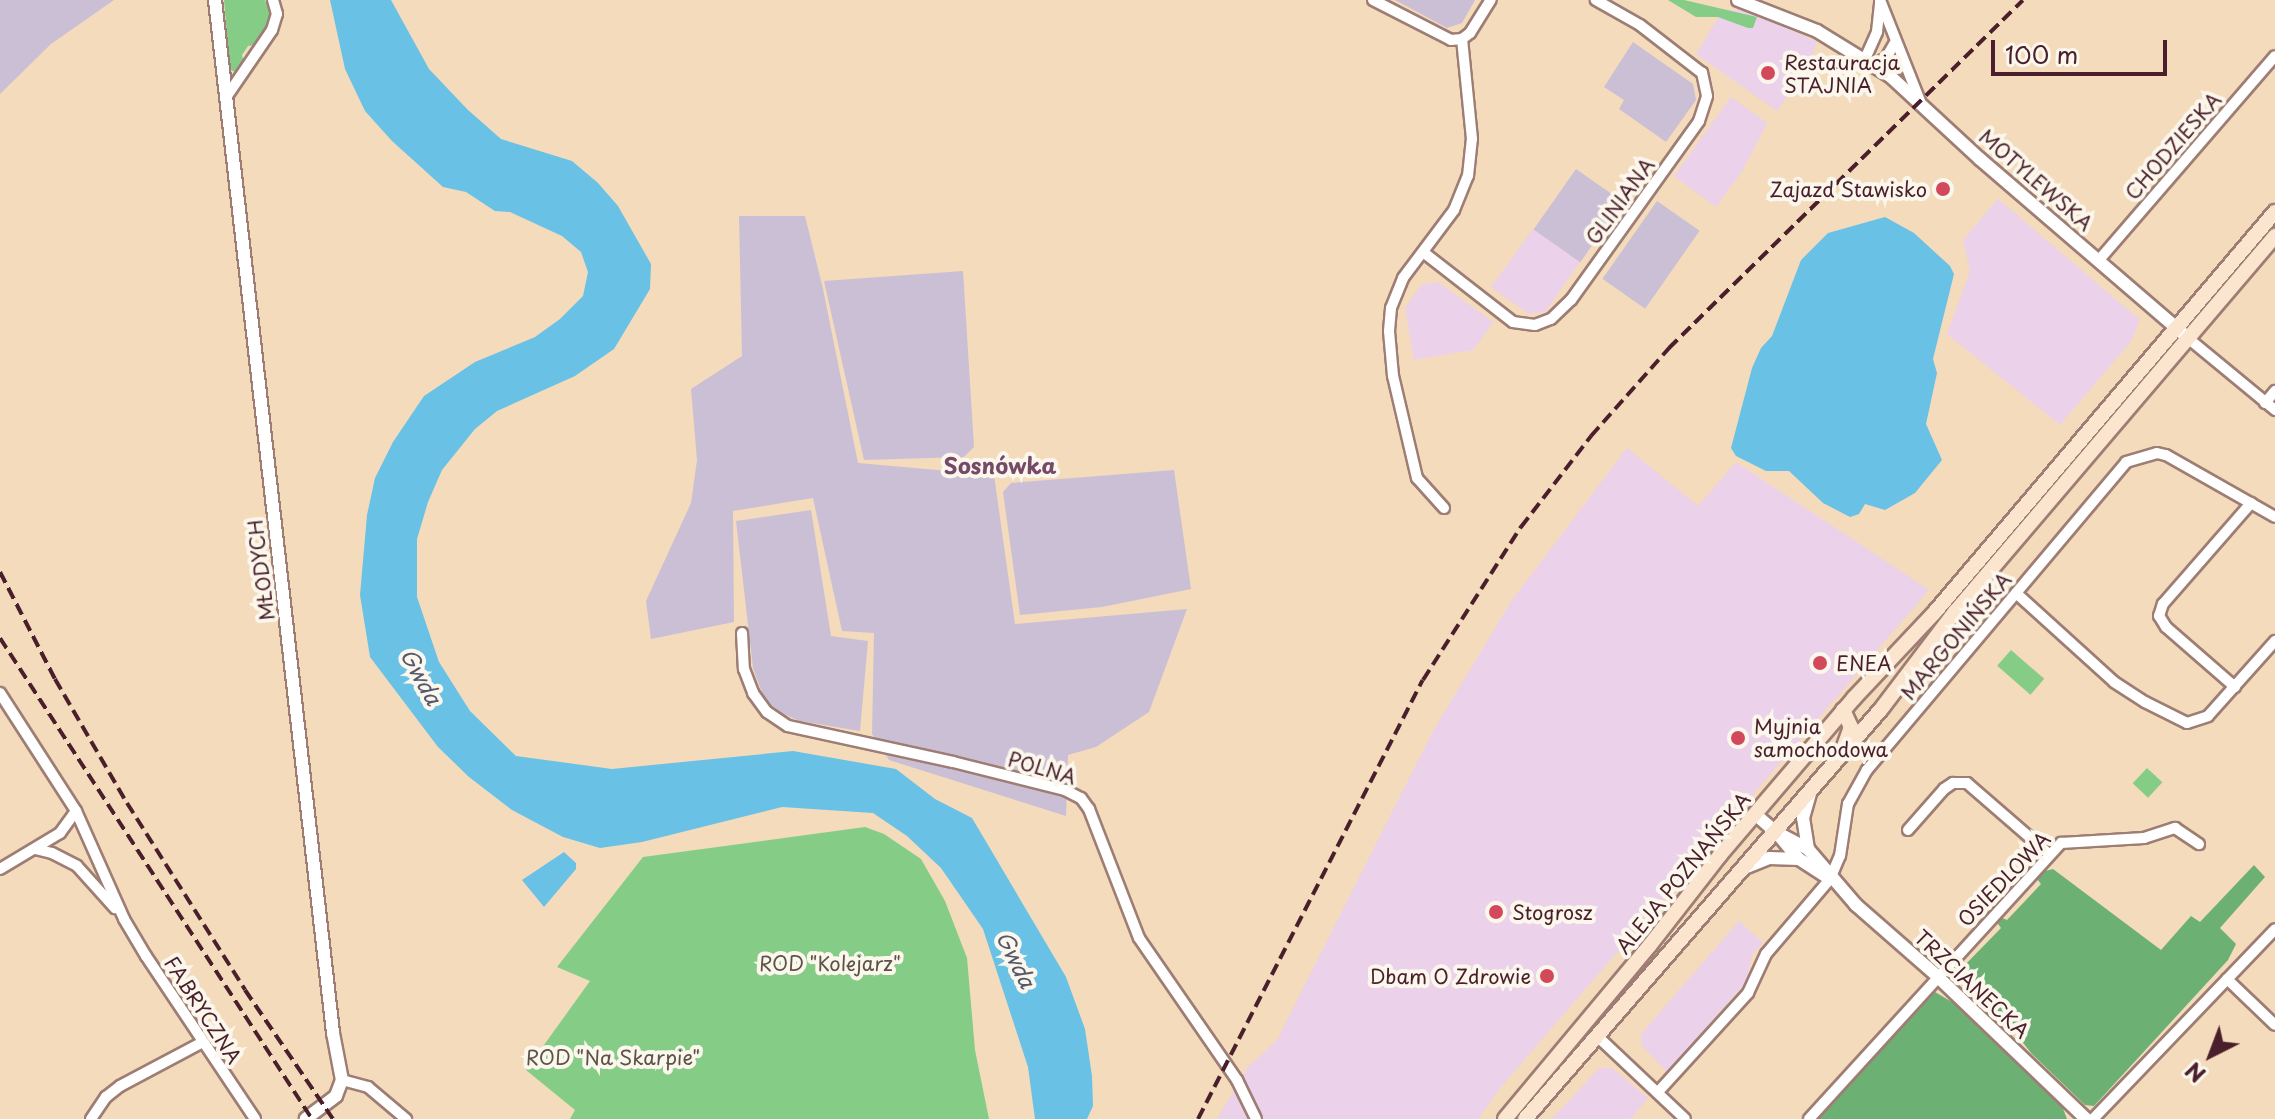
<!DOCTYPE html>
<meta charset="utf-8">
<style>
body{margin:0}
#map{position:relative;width:2275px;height:1119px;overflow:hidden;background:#f3dbbc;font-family:"Playpen Sans",sans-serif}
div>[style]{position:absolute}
.built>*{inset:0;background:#ecd1ea}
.industrial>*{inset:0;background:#cbbfd5;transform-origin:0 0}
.green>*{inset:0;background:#85cc87;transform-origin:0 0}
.forest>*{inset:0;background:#6cb074}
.water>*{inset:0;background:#69c1e6}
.roads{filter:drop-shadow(2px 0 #9e7d74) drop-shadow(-2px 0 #9e7d74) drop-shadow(0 2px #9e7d74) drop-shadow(0 -2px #9e7d74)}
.minor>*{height:10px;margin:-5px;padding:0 5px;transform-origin:5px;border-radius:5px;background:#fff}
.tertiary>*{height:12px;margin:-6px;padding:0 6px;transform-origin:6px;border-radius:6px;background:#fff}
.secondary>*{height:14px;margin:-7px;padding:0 7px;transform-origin:7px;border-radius:7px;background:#fce5cf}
.rail>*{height:4px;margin-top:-2px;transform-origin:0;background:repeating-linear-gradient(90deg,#4a1f2b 0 12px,transparent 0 18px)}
.dots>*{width:22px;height:22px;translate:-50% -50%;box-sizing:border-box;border:4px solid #fbf7ec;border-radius:50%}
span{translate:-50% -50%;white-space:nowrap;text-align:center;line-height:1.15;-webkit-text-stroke:8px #fbf7ec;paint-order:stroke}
.poi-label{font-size:20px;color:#4a1f2b}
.left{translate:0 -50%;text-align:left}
.right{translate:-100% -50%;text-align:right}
.street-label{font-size:20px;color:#4a1f2b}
.park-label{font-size:20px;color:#5c5347}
.neighbourhood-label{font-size:22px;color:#754a68;font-weight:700}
.water-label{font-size:22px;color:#55586c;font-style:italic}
.north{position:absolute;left:2171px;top:1015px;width:80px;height:80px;-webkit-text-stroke:6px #fbf7ec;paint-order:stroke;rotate:222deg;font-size:22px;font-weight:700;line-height:32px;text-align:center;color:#4a1f2b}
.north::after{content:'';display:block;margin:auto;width:28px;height:36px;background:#4a1f2b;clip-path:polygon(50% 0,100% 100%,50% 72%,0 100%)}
.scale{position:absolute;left:1991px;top:40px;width:176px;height:36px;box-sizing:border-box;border:4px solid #4a1f2b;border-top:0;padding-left:10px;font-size:24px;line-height:28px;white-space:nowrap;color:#4a1f2b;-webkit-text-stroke:6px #fbf7ec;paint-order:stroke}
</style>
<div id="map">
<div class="built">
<div style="clip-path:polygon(1723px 10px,1739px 10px,1771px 21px,1817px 42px,1808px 67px,1777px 111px,1696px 54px)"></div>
<div style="clip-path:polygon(1731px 97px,1767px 123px,1743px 170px,1716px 207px,1674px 176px)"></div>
<div style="clip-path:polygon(1998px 199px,2140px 320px,2131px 341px,2060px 425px,1947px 334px,1970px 271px,1963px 240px)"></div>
<div style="clip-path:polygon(1533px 229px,1580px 262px,1545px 312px,1529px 314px,1491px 287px)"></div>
<div style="clip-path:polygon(1438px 282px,1493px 322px,1473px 350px,1414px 360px,1405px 308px,1421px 285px)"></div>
<div style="clip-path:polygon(1627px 448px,1698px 506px,1736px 462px,1929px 590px,1501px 1087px,1478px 1119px,1217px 1119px,1248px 1067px,1277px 1040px,1433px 731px,1512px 600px)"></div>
<div style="clip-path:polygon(1739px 921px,1763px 943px,1752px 955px,1746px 982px,1667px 1072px,1642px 1046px,1641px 1034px)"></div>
<div style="clip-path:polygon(1599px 1068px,1612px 1068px,1648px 1098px,1631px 1119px,1552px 1119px)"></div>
</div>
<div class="industrial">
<div style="clip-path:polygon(0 0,114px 0,51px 44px,0 94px)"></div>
<div style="clip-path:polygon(1395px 0,1475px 0,1462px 23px,1447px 28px)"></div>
<div style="clip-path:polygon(1633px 42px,1693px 84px,1696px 100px,1666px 142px,1619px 109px,1624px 100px,1604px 87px)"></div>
<div style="left:1576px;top:169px;width:57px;height:74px;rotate:35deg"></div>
<div style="left:1657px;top:201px;width:52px;height:95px;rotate:35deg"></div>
<div style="clip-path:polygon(739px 216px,805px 216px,823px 289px,858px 463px,994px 475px,1015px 624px,1187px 609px,1149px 712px,1096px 747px,1068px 755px,1066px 816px,889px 760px,872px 734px,874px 633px,842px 631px,813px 498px,733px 511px,734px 622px,651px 639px,646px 601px,691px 503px,697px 460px,691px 389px,742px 356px)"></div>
<div style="clip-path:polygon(963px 271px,974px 447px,964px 457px,864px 460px,824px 281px)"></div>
<div style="clip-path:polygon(1174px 470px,1191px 589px,1102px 607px,1020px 615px,1003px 492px,1011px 483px)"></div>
<div style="clip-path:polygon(811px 510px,831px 636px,868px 641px,860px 731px,799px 721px,782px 713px,765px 701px,753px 668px,736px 521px)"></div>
</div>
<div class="green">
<div style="clip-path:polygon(224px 0,265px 0,270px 15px,270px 23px,257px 45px,248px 46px,242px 55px,244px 63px,236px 72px,230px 70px)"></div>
<div style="clip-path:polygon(1668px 0,1684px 0,1757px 17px,1753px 28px,1748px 28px,1718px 17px,1696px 17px)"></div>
<div style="left:2011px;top:650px;width:44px;height:21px;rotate:41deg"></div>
<div style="left:2147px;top:768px;width:21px;height:21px;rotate:43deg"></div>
<div style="clip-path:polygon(865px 827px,884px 834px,921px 859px,945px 901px,967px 958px,975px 1050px,989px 1119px,570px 1119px,575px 1110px,526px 1070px,590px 981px,557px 967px,643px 857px)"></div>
</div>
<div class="forest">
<div style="clip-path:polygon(2254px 865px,2265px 877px,2220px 928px,2236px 944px,2228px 960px,2094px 1106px,2085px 1105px,2031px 1053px,2007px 1022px,1956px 975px,1955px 970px,1959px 965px,1963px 967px,2001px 928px,1996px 921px,2000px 917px,2007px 920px,2041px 884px,2037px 879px,2041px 872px,2053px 869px,2161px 950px,2191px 916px,2200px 922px)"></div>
<div style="clip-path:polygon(1935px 992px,1952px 1002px,2062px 1106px,2067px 1119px,1817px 1119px,1923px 999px)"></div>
</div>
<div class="water">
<div style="clip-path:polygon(330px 0,391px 0,429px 69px,468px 110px,501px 139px,572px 161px,598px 183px,618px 206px,651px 264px,650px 289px,614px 349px,575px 376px,497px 411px,475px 429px,442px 470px,428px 502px,417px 539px,417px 597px,439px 662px,470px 711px,516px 756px,612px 769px,793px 751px,896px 769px,935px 799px,972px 818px,1066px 977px,1085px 1029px,1092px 1076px,1093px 1106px,1087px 1119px,1035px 1119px,1028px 1067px,983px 929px,941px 868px,907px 836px,873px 813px,782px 807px,642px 842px,600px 848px,563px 837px,512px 810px,469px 777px,438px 747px,370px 657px,360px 595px,367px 515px,375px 478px,393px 442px,424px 396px,475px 362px,535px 337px,560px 319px,583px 296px,588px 272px,581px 252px,562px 236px,510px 212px,495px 211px,466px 192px,443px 187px,392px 141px,365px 111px,345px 69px)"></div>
<div style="clip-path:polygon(1885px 217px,1914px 233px,1950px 266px,1954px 274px,1933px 359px,1937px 373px,1926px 424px,1942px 460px,1915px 493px,1885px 510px,1865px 504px,1859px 514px,1850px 517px,1823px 503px,1789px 471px,1766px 471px,1736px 456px,1731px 448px,1752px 368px,1761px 348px,1772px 336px,1801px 260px,1828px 233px)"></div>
<div style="clip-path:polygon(564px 852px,576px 863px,576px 869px,544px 907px,522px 880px)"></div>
</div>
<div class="roads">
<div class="minor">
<div style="left:1373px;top:0;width:88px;rotate:27.1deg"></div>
<div style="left:1451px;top:40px;width:11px;rotate:-5deg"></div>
<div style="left:1462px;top:39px;width:10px;rotate:-37deg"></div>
<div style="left:1470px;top:33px;width:39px;rotate:-58deg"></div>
<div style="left:1880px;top:0;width:109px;rotate:68.4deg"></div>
<div style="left:1865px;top:59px;width:30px;rotate:-66deg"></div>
<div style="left:1877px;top:32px;width:30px;rotate:-84deg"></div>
<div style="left:1874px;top:65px;width:14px;rotate:-30deg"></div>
<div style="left:1886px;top:58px;width:16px;rotate:-60deg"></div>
<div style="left:227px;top:96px;width:80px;rotate:-55.7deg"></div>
<div style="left:272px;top:30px;width:17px;rotate:-73deg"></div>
<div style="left:277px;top:14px;width:15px;rotate:-106deg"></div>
<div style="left:1423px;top:252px;width:114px;rotate:37.9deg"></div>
<div style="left:1513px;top:322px;width:22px;rotate:8deg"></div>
<div style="left:1535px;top:325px;width:17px;rotate:-21deg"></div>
<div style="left:1551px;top:319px;width:28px;rotate:-44deg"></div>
<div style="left:1571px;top:300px;width:220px;rotate:-54.4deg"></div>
<div style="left:1699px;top:121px;width:26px;rotate:-72deg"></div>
<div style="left:1707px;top:96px;width:24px;rotate:-102deg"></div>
<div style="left:1702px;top:73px;width:78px;rotate:-142.3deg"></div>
<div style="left:1640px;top:25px;width:51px;rotate:-150.4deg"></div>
<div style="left:2099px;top:260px;width:269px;rotate:-49.2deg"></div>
<div style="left:2189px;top:339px;width:112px;rotate:39.5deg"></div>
<div style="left:2265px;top:403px;width:16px;rotate:-50deg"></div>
<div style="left:1444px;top:508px;width:40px;rotate:-132deg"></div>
<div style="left:1417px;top:478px;width:105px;rotate:-103.2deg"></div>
<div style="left:1393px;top:376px;width:45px;rotate:-95.1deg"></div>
<div style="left:1389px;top:331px;width:23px;rotate:-85deg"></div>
<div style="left:1391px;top:308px;width:32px;rotate:-68deg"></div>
<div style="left:1403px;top:278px;width:85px;rotate:-53.1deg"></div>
<div style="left:1454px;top:210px;width:37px;rotate:-68deg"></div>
<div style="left:1468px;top:176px;width:37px;rotate:-84deg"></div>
<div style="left:1472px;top:139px;width:100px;rotate:-95.7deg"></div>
<div style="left:2016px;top:593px;width:132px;rotate:42.2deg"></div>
<div style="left:2114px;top:682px;width:37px;rotate:33deg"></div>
<div style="left:2145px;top:702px;width:47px;rotate:26.6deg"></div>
<div style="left:2187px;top:723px;width:22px;rotate:-18deg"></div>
<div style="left:2208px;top:716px;width:101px;rotate:-48.2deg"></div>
<div style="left:742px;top:633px;width:36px;rotate:87deg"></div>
<div style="left:744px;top:669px;width:26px;rotate:69deg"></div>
<div style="left:753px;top:693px;width:24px;rotate:54deg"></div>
<div style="left:767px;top:712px;width:25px;rotate:34deg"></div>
<div style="left:788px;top:726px;width:169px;rotate:12.3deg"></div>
<div style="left:953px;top:762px;width:115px;rotate:14deg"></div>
<div style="left:1065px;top:790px;width:18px;rotate:27deg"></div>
<div style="left:1081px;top:798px;width:14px;rotate:54deg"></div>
<div style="left:1089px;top:809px;width:138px;rotate:68.8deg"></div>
<div style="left:1139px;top:938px;width:173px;rotate:55.4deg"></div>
<div style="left:1237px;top:1080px;width:43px;rotate:64deg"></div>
<div style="left:2235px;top:687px;width:91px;rotate:-139deg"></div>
<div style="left:2166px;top:627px;width:13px;rotate:-122deg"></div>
<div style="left:2159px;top:616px;width:13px;rotate:-72deg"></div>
<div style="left:2163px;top:604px;width:134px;rotate:-48.9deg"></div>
<div style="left:0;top:693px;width:140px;rotate:57.2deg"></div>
<div style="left:76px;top:811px;width:118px;rotate:66deg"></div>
<div style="left:124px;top:919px;width:43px;rotate:59.3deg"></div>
<div style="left:146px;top:956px;width:196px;rotate:56.2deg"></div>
<div style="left:1908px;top:830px;width:55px;rotate:-48.7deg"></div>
<div style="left:1944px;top:789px;width:11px;rotate:-34deg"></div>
<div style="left:1953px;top:783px;width:14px"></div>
<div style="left:1967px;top:783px;width:108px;rotate:40.9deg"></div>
<div style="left:35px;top:849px;width:17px;rotate:13deg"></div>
<div style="left:52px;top:853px;width:28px;rotate:27deg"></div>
<div style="left:77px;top:866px;width:57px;rotate:47.9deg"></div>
<div style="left:0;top:869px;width:70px;rotate:-31deg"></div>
<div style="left:60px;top:833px;width:27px;rotate:-54deg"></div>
<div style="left:2227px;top:979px;width:66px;rotate:43.8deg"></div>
<div style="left:1596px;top:1035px;width:122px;rotate:43.3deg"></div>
<div style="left:342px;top:1080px;width:27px;rotate:15deg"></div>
<div style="left:368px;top:1087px;width:50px;rotate:40.1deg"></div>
<div style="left:1658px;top:1092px;width:134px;rotate:-47.7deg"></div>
<div style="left:1748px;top:993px;width:43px;rotate:-65.2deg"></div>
<div style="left:1766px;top:954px;width:99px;rotate:-49.5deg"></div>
<div style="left:1830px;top:879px;width:25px;rotate:-67deg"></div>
<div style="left:1840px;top:856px;width:53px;rotate:-81.3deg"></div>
<div style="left:1848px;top:804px;width:39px;rotate:-61deg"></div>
<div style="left:1867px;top:770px;width:402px;rotate:-49.9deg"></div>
<div style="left:2126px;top:462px;width:32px;rotate:-16deg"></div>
<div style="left:2157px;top:453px;width:9px;rotate:13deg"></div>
<div style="left:2166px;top:455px;width:125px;rotate:29.6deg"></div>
<div style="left:91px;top:1119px;width:27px;rotate:-56deg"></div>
<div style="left:106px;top:1097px;width:18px;rotate:-38deg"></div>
<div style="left:120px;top:1086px;width:92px;rotate:-28deg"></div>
<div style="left:1809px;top:1119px;width:374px;rotate:-47.6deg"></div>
<div style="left:2061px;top:843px;width:83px;rotate:-3.4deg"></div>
<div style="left:2144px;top:838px;width:33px;rotate:-18deg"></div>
<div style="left:2175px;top:828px;width:29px;rotate:34deg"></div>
<div style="left:2093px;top:1119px;width:263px;rotate:-46.2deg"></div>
</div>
<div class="tertiary">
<div style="left:215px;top:0;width:1040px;rotate:83.48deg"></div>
<div style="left:333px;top:1033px;width:48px;rotate:79.2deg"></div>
<div style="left:342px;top:1080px;width:17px;rotate:111deg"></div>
<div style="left:336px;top:1096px;width:38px;rotate:143deg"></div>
<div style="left:1738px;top:0;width:85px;rotate:21.4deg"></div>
<div style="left:1817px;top:31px;width:86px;rotate:31.7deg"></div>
<div style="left:1890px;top:76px;width:122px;rotate:42.7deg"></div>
<div style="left:1980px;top:159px;width:276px;rotate:40.7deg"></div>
<div style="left:1755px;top:814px;width:28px;rotate:41deg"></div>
<div style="left:1776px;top:832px;width:35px;rotate:50deg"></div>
<div style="left:1799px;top:859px;width:35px;rotate:33deg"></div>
<div style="left:1776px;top:832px;width:36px;rotate:28deg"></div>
<div style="left:1808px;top:849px;width:74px;rotate:49.4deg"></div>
<div style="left:1856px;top:905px;width:108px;rotate:41.2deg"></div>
<div style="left:1937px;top:976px;width:207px;rotate:43.8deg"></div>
<div style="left:1808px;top:849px;width:31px;rotate:-99deg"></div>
<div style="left:1803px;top:818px;width:25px;rotate:-74deg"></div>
<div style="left:1747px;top:867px;width:24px;rotate:-22deg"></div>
<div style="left:1769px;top:858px;width:30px;rotate:2deg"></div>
</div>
<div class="secondary">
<div style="left:1843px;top:710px;width:19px;rotate:65deg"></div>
<div style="left:1851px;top:727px;width:20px;rotate:110deg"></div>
<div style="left:1505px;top:1119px;width:226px;rotate:-50.2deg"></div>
<div style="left:1650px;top:945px;width:114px;rotate:-52.1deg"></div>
<div style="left:1720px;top:855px;width:206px;rotate:-49.5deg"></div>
<div style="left:1854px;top:698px;width:118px;rotate:-46.7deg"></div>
<div style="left:1935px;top:612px;width:525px;rotate:-49.64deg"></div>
<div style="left:1525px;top:1119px;width:544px;rotate:-49.02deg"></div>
<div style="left:1882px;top:708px;width:121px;rotate:-52.8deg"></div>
<div style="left:1955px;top:612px;width:494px;rotate:-49.6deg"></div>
</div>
</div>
<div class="rail">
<div style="left:0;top:572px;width:120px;rotate:62.8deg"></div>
<div style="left:55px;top:679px;width:143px;rotate:59.9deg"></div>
<div style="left:127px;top:803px;width:221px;rotate:57.7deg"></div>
<div style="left:245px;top:990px;width:156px;rotate:55.7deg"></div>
<div style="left:0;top:638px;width:573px;rotate:57.03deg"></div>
<div style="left:1198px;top:1119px;width:493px;rotate:-62.9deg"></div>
<div style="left:1423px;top:680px;width:182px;rotate:-57.4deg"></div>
<div style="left:1521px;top:527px;width:115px;rotate:-52.4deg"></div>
<div style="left:1591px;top:436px;width:118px;rotate:-48.4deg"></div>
<div style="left:1669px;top:348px;width:496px;rotate:-44.5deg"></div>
</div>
<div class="dots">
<div style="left:1768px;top:73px;background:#d1495b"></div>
<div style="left:1943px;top:189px;background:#d1495b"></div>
<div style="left:1820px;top:663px;background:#d1495b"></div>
<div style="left:1738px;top:738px;background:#d1495b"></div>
<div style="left:1496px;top:912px;background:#d1495b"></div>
<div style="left:1547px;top:976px;background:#d1495b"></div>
</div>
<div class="poi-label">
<span class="left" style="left:1784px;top:74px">Restauracja<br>STAJNIA</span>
<span class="right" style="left:1927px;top:189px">Zajazd Stawisko</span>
<span class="left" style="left:1836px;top:663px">ENEA</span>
<span class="left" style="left:1754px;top:738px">Myjnia<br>samochodowa</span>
<span class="left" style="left:1512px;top:912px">Stogrosz</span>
<span class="right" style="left:1531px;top:976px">Dbam O Zdrowie</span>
</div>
<div class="street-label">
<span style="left:2173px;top:146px;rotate:-49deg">CHODZIESKA</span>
<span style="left:2036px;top:180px;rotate:41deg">MOTYLEWSKA</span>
<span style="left:1620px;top:201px;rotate:-54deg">GLINIANA</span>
<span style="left:261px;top:570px;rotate:-97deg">MŁODYCH</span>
<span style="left:1956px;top:636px;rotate:-50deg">MARGONIŃSKA</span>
<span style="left:1042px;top:768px;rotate:16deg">POLNA</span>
<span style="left:1683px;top:873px;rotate:-51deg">ALEJA POZNAŃSKA</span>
<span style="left:2004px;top:879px;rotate:-46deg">OSIEDLOWA</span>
<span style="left:1972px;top:984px;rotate:43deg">TRZCIANECKA</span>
<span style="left:203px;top:1010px;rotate:57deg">FABRYCZNA</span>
</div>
<div class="park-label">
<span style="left:830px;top:963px">ROD "Kolejarz"</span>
<span style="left:613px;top:1057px">ROD "Na Skarpie"</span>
</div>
<div class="neighbourhood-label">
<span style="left:1000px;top:465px">Sosnówka</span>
</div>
<div class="water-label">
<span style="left:422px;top:676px;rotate:61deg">Gwda</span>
<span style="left:1017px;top:959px;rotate:64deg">Gwda</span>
</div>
<div class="north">N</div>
<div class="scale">100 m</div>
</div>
